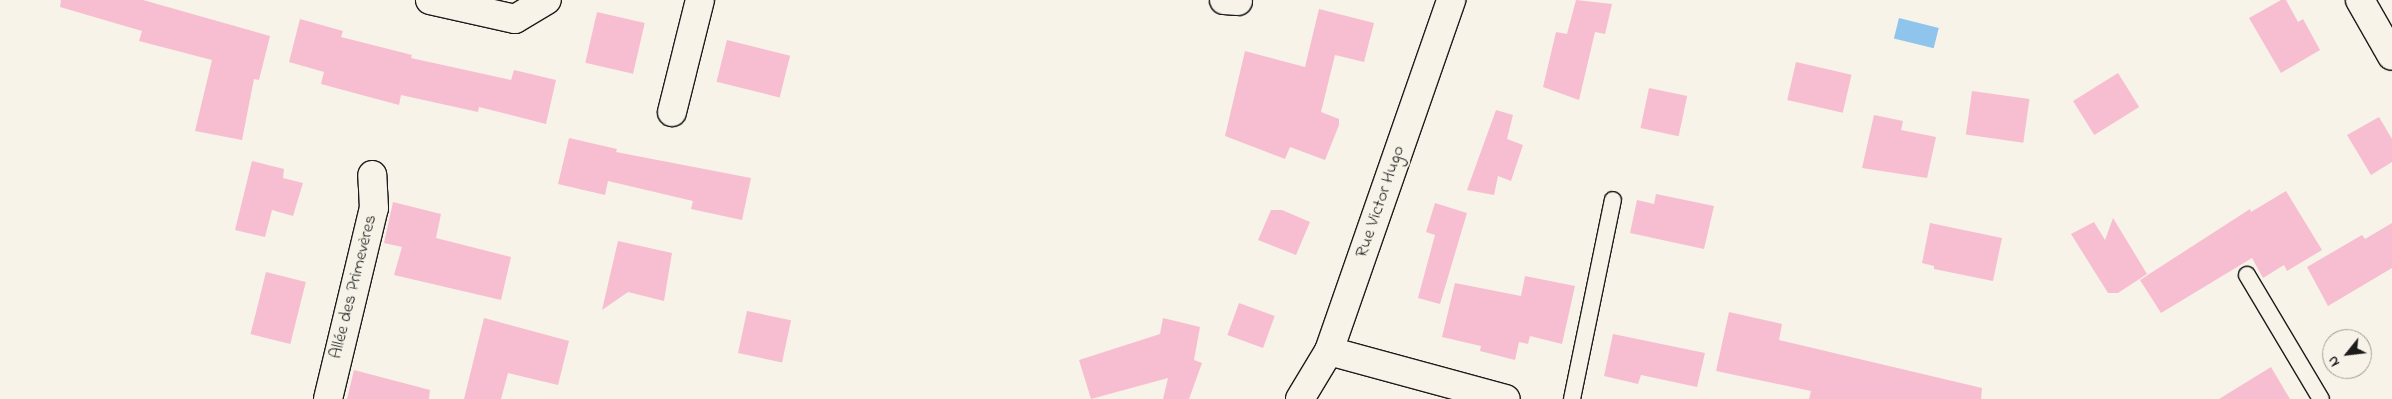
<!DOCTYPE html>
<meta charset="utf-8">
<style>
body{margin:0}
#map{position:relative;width:2392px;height:399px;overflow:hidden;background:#f7f3e8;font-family:"Indie Flower",sans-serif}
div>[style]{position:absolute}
.water>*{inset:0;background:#8fc4ec;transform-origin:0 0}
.building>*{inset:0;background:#f7bed1;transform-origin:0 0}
.roads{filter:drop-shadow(1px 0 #1c1c1c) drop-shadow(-1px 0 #1c1c1c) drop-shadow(0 1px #1c1c1c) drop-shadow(0 -1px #1c1c1c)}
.lane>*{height:16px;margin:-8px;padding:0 8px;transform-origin:8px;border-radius:8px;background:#f7f3e8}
.street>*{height:28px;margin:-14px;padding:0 14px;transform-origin:14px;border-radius:14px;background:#f7f3e8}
span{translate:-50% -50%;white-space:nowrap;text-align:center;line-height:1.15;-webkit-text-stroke:4px #f7f3e8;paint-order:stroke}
.street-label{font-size:18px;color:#1c1c1c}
.north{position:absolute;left:2322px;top:329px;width:50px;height:50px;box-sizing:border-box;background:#f7f3e8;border:1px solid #9f9d96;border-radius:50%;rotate:241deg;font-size:14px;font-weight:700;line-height:20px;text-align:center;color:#1c1c1c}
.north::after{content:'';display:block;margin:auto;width:18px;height:22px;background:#1c1c1c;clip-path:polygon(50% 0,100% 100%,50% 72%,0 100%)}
</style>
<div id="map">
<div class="water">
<div style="left:1899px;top:18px;width:41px;height:21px;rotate:14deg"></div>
</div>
<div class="building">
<div style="clip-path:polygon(61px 0,143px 0,270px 36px,259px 80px,254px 79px,242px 140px,195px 131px,212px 60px,139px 41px,142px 31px,60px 7px)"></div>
<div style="clip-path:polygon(1576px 0,1612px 4px,1605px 34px,1595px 32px,1579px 100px,1543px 87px,1556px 32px,1567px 34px)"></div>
<div style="clip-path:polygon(2281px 0,2286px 0,2298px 22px,2303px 19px,2320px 50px,2281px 73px,2249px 18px)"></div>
<div style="clip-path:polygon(1319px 9px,1374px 23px,1364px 62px,1335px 55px,1321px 112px,1339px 119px,1339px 125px,1325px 160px,1290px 147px,1285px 159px,1225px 136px,1245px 51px,1305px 67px)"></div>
<div style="left:597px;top:12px;width:49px;height:52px;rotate:13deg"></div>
<div style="clip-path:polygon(300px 19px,343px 31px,341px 37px,412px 55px,411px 58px,511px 80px,514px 70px,556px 80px,546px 124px,479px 107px,478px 112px,401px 95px,399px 105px,321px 84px,324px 72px,289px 62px)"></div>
<div style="left:727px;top:40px;width:65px;height:43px;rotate:14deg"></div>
<div style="left:1796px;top:62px;width:57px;height:39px;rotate:13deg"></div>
<div style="left:2118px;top:73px;width:40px;height:53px;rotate:58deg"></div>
<div style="left:1649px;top:88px;width:39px;height:41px;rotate:12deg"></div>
<div style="left:1972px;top:91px;width:58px;height:44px;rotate:8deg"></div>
<div style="clip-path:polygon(1496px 110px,1513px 115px,1507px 139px,1523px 145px,1511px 181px,1498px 176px,1494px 195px,1467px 190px)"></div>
<div style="clip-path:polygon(1874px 115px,1903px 121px,1901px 130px,1936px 137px,1927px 178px,1862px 168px)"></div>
<div style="clip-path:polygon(2379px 117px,2392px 139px,2392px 162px,2371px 175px,2347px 135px)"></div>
<div style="clip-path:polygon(569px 138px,617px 149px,616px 152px,751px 178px,742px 220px,691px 209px,693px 201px,608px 181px,605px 195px,558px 184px)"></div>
<div style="clip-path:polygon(252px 161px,284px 169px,283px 178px,303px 183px,293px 216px,272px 210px,265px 237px,235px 230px)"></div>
<div style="clip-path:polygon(2286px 191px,2322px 250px,2287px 271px,2284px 265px,2263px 278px,2252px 258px,2161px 313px,2140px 280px,2250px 209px,2251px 212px)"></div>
<div style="clip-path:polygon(1656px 194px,1714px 206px,1704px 249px,1630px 233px,1637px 200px,1654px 204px)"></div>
<div style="clip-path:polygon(393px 202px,441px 214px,436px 238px,511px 257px,501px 300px,394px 275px,402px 247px,384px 243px)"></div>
<div style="clip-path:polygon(1435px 203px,1467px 213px,1440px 304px,1418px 298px,1435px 235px,1426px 232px)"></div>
<div style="clip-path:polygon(1271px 210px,1282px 210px,1310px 222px,1296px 255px,1258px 240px)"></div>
<div style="clip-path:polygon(2113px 218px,2147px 274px,2118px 293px,2108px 293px,2071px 234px,2094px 222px,2105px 240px)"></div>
<div style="clip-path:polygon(1930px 223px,2002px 238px,1993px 281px,1934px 269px,1934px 266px,1922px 263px)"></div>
<div style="clip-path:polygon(2392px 223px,2392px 268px,2328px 306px,2307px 267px,2362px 235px,2365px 239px)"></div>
<div style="clip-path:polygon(618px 241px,672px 253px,664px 301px,628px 292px,602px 310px)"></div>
<div style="left:266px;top:272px;width:41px;height:64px;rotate:14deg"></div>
<div style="clip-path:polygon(1525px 276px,1575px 286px,1562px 344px,1530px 336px,1528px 344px,1519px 342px,1515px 360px,1480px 351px,1481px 346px,1442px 337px,1455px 283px,1521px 296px)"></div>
<div style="left:1239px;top:303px;width:38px;height:34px;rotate:20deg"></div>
<div style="left:747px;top:311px;width:45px;height:43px;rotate:12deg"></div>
<div style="clip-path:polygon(1729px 312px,1782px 324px,1779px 340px,1982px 388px,1981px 399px,1809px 399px,1811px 391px,1716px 371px)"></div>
<div style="clip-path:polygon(484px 318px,569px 341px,558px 385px,508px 373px,501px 399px,464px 399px)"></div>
<div style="clip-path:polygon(1163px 318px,1200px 327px,1194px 360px,1202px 363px,1189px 399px,1163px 399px,1168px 378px,1091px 399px,1079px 360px,1160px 334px)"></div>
<div style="clip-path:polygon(1613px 334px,1705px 353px,1697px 387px,1641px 375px,1638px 384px,1604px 376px)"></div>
<div style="clip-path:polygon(2271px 367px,2290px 399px,2219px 399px)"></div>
<div style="clip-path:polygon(354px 370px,430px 390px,429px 399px,347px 399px)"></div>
</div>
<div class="roads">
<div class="lane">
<div style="left:2247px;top:275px;width:144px;rotate:59.2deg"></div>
<div style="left:1572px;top:399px;width:203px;rotate:-78.4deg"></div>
</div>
<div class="street">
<div style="left:430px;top:0;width:87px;rotate:12.6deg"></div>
<div style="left:515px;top:19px;width:37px;rotate:-31deg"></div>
<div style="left:1224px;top:0;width:14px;rotate:4deg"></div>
<div style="left:2360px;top:0;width:64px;rotate:60.3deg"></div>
<div style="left:672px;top:112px;width:115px;rotate:-76deg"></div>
<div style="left:1329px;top:351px;width:183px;rotate:15.2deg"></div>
<div style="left:328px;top:399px;width:196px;rotate:-76.5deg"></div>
<div style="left:374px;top:208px;width:33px;rotate:-93deg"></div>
<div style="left:1300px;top:399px;width:56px;rotate:-58.9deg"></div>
<div style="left:1329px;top:351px;width:372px;rotate:-70.8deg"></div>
</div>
</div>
<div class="street-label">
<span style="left:1381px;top:202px;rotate:-71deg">Rue Victor Hugo</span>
<span style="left:354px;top:287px;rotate:-76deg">Allée des Primevères</span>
</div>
<div class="north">N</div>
</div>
